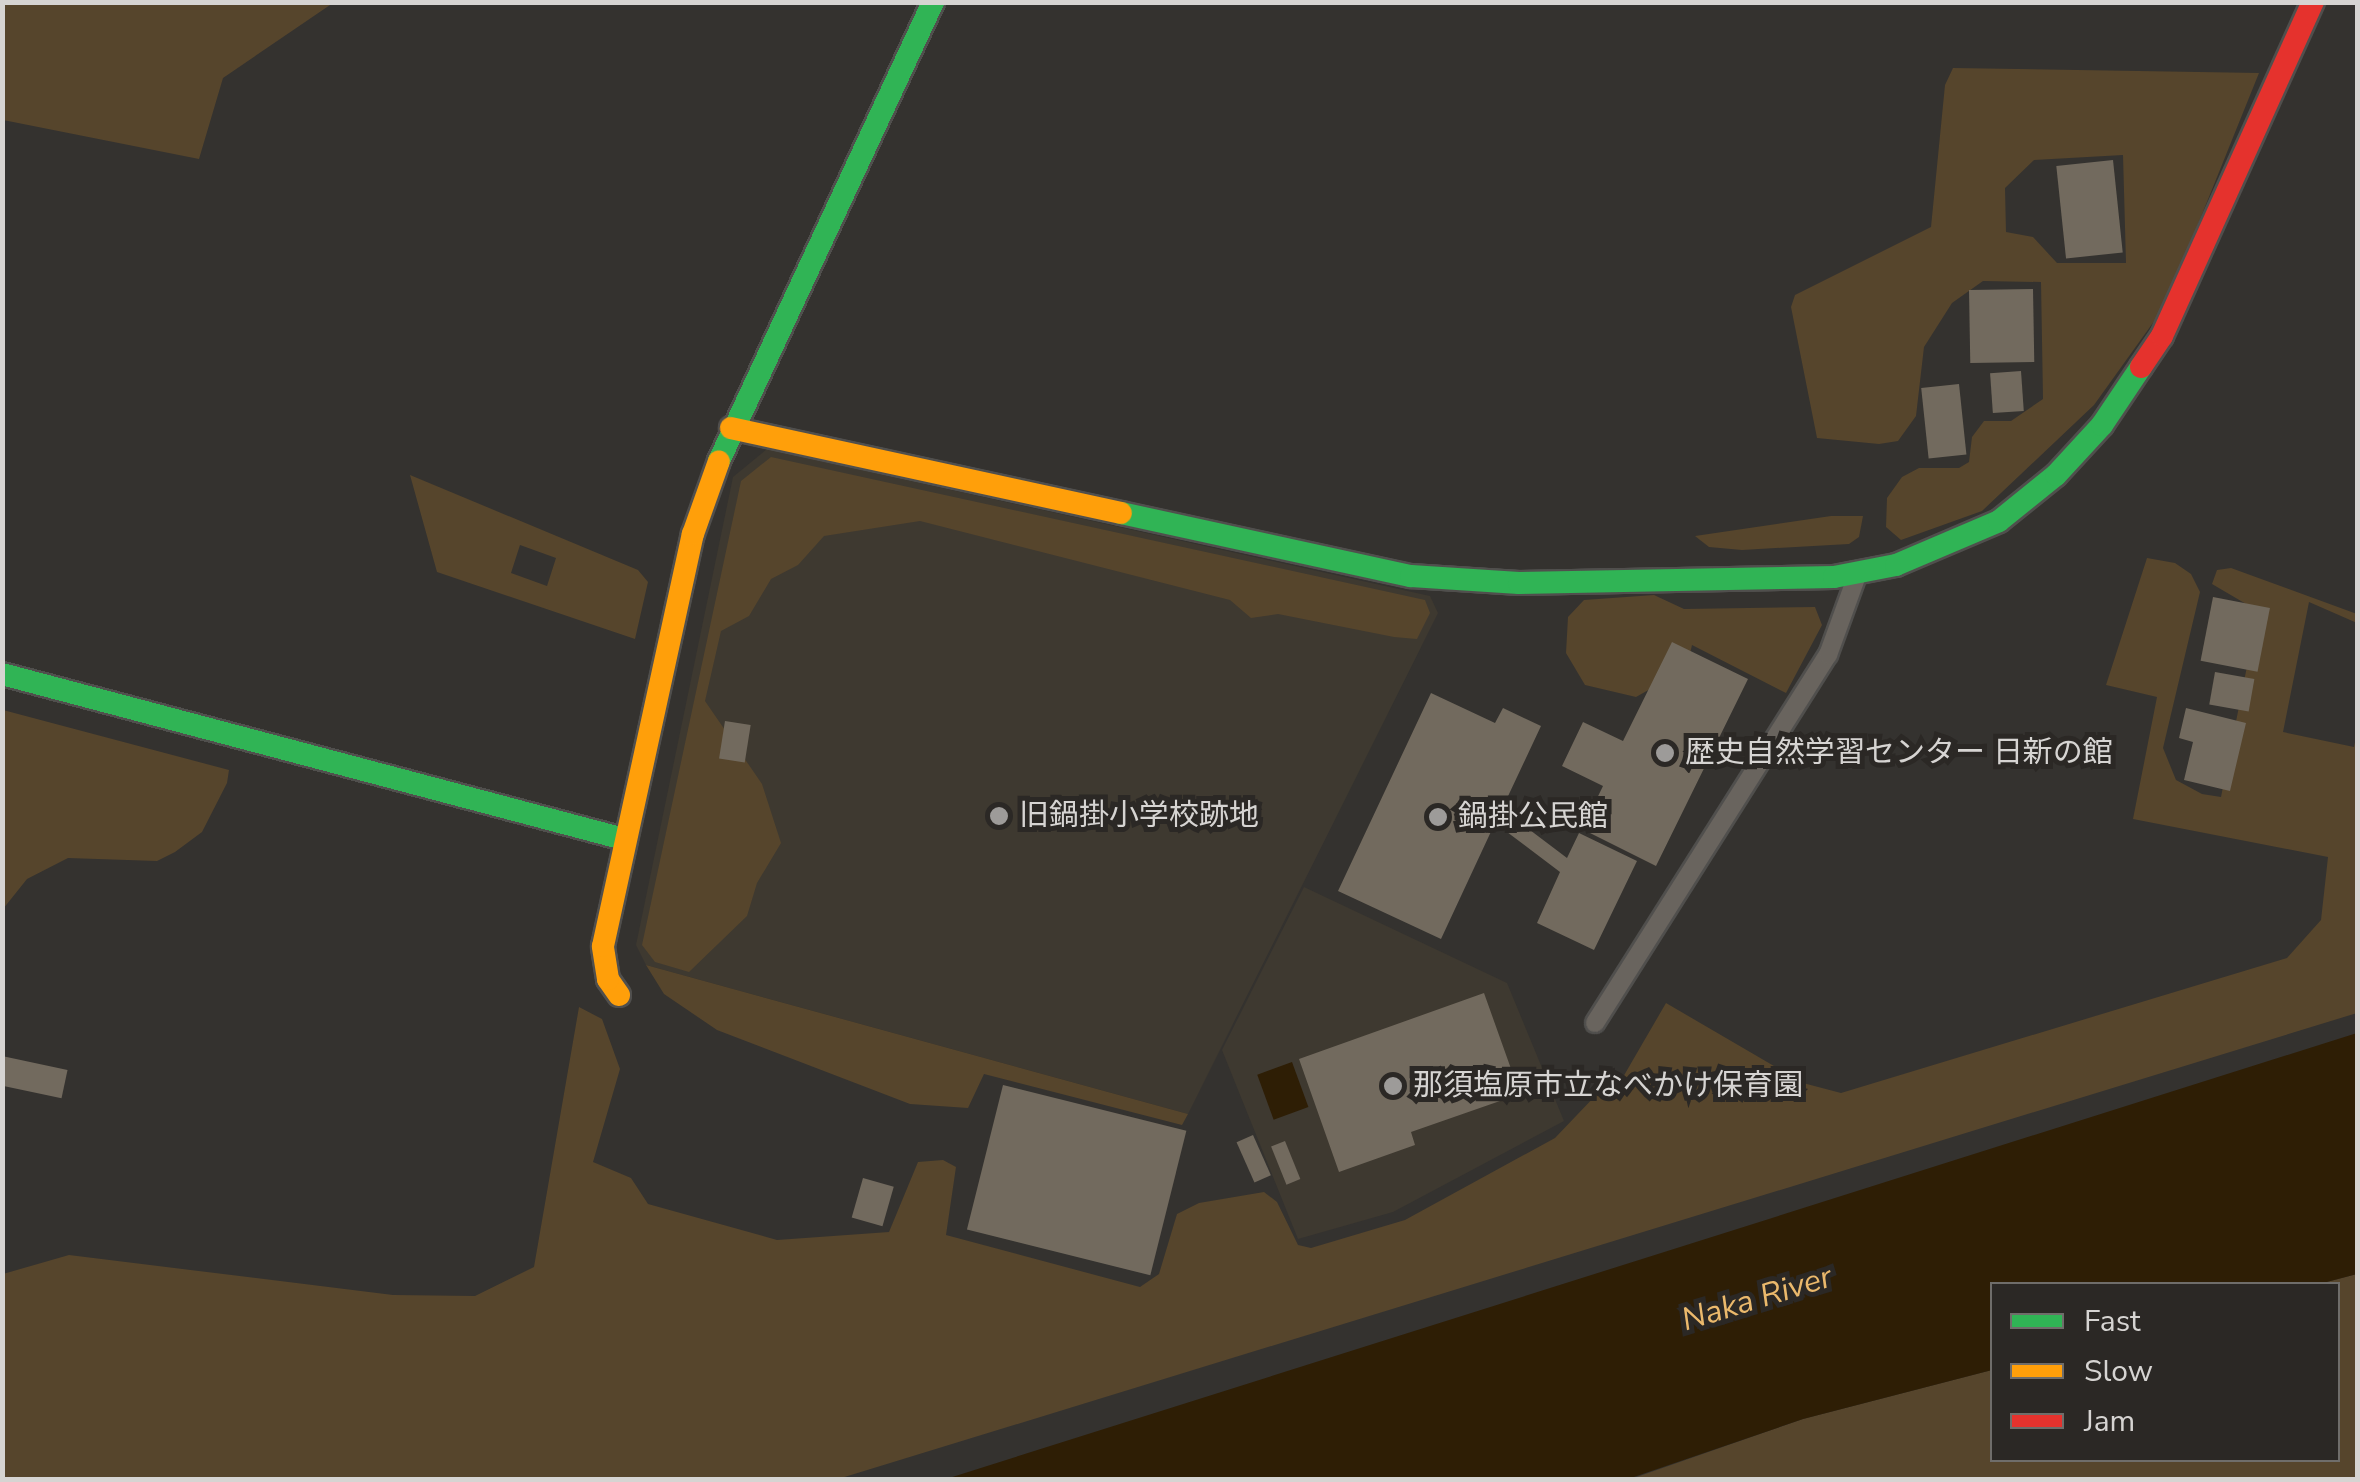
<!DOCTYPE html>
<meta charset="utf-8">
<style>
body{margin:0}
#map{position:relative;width:2360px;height:1482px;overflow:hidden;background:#34322f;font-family:"Nunito Sans","Noto Sans JP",sans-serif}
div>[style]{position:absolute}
.built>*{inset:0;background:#3e3930}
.green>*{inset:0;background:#56452c}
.water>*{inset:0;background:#2e1e05;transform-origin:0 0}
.building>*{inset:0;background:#726a5e;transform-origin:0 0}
.roads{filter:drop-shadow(2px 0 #504f4d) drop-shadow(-2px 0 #504f4d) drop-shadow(0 2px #504f4d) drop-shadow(0 -2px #504f4d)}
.lane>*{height:18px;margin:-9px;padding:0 9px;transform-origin:9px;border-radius:9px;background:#69645e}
.fast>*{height:22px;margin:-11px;padding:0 11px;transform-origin:11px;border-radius:11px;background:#30b455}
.slow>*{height:22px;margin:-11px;padding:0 11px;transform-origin:11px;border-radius:11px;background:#ff9f0a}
.jam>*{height:22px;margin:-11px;padding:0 11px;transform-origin:11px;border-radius:11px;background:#e5322d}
.dots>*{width:28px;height:28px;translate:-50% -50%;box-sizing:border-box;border:5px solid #2b2825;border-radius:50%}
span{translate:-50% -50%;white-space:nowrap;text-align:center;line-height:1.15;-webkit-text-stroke:10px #2b2825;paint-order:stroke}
.poi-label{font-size:30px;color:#d6d4d2}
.left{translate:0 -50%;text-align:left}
.water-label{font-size:32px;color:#ebb96c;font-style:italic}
.frame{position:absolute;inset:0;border:5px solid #d6d4d2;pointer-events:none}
.legend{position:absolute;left:1990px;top:1282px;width:350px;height:180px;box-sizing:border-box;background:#2b2825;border:2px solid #6f6d6a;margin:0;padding:12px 18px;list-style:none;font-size:30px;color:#d6d4d2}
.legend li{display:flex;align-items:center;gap:20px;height:50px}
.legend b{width:50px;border:2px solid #6f6d6a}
</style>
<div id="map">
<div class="built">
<div style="clip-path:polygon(767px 449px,1430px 596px,1438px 613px,1188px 1114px,646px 965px,636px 945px,733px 477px)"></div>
<div style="clip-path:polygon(1304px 887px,1507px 983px,1564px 1121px,1393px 1212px,1298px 1239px,1222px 1050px)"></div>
</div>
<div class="green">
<div style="clip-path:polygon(2px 3px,3px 2px,333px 3px,223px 78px,199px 159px,3px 120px)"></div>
<div style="clip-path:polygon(evenodd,1953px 68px,2259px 73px,2165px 306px,2094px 405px,1982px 511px,1901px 540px,1886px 527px,1887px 498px,1902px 477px,1919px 468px,1959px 468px,1969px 462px,1972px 437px,1984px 421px,2011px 421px,2043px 399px,2041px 282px,1983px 281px,1952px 303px,1924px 347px,1916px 416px,1898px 441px,1879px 444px,1817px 438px,1791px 307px,1795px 295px,1931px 227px,1945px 85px,1953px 68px,2123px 155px,2126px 263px,2057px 263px,2033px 237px,2006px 232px,2005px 188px,2034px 160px,2123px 155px)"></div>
<div style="clip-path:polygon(771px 457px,1425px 600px,1430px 613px,1417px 639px,1394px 637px,1278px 614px,1251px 618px,1230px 600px,920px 521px,824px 536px,798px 565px,771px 579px,749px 616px,721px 631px,705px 701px,762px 784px,781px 843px,757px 883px,747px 916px,689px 972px,655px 962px,642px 945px,741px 481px)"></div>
<div style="clip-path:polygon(evenodd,410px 475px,638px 570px,648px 582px,635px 639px,437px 572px,410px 475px,520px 545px,556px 558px,547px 586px,511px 573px,520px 545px)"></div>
<div style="clip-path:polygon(1831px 516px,1863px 516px,1859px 537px,1849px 544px,1742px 550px,1709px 547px,1695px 536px)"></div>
<div style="clip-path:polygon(2147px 558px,2175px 563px,2191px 574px,2200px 592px,2163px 748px,2176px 780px,2202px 794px,2221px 797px,2258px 611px,2212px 584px,2217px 570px,2231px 568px,2357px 614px,2357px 623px,2309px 602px,2283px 732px,2354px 747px,2357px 732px,2357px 1013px,838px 1479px,3px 1480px,3px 1274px,69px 1255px,393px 1295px,475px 1296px,534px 1267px,579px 1007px,602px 1019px,620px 1069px,593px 1162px,631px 1178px,648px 1204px,777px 1240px,889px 1232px,918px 1162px,943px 1160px,956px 1167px,946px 1235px,1140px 1287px,1159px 1274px,1177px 1214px,1199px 1203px,1264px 1192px,1277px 1202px,1298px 1245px,1311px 1248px,1405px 1220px,1555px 1138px,1597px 1094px,1619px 1084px,1666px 1003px,1803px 1083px,1841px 1093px,2287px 958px,2321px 920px,2328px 857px,2133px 819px,2157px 697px,2106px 685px)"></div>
<div style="clip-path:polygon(1654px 595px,1684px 609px,1815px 607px,1822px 625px,1786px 693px,1692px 645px,1689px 658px,1668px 679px,1636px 697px,1585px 685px,1566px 653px,1568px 617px,1584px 600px)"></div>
<div style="clip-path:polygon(3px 710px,229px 770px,227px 783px,202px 832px,175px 852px,157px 861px,68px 858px,27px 879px,3px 909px)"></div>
<div style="clip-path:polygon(646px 965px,1188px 1114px,1182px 1125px,984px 1074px,968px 1108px,910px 1104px,717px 1030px,664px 994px)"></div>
<div style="clip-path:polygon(2357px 1274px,2357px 1479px,1628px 1480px,1803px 1419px,1992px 1370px,1992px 1460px,2338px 1460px,2338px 1284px,2319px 1284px)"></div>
</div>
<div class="water">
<div style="clip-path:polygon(2357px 1033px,2357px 1274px,2319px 1284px,1992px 1284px,1992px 1370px,1803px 1419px,1628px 1479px,946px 1479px)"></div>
<div style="left:1292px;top:1062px;width:48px;height:37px;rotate:70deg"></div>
</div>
<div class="building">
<div style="left:2113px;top:160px;width:93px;height:57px;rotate:84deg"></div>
<div style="left:2033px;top:289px;width:73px;height:64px;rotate:89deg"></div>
<div style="left:2021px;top:371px;width:40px;height:31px;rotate:86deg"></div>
<div style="left:1959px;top:384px;width:71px;height:38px;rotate:84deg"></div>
<div style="left:2213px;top:597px;width:58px;height:65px;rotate:11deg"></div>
<div style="clip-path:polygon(1672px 642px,1748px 679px,1656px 866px,1582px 829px,1603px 786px,1562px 766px,1583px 722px,1623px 741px)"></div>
<div style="left:2215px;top:672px;width:40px;height:33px;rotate:10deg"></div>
<div style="clip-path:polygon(1431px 693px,1495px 723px,1503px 708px,1541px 726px,1502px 809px,1567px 858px,1579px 833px,1637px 861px,1594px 950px,1537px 923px,1560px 872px,1495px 823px,1441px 939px,1338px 891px)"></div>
<div style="clip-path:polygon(2186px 708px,2246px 723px,2230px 791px,2184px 780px,2193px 742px,2179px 738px)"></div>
<div style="left:725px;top:721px;width:26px;height:38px;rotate:9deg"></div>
<div style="clip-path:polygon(1484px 993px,1520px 1094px,1411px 1132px,1415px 1145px,1339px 1172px,1299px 1059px)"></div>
<div style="left:2px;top:1056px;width:67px;height:29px;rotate:12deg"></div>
<div style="left:1003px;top:1085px;width:189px;height:149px;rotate:14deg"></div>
<div style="left:1253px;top:1135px;width:44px;height:18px;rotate:66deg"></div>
<div style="left:1285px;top:1141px;width:41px;height:15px;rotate:68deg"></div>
<div style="left:863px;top:1178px;width:32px;height:41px;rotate:16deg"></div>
</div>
<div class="roads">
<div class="lane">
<div style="left:1595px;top:1023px;width:436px;rotate:-57.7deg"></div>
<div style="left:1828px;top:655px;width:82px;rotate:-70deg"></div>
</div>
<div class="fast">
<div style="left:719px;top:461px;width:506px;rotate:-65deg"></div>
<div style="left:1121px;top:513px;width:297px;rotate:12.3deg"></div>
<div style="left:1411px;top:576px;width:108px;rotate:3.7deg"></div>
<div style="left:1519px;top:583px;width:315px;rotate:-1.1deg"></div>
<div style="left:1834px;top:577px;width:63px;rotate:-11deg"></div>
<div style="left:1896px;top:565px;width:112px;rotate:-23.1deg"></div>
<div style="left:1999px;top:521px;width:73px;rotate:-38.9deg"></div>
<div style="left:2056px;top:475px;width:68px;rotate:-47.4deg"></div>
<div style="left:2102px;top:425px;width:70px;rotate:-56.1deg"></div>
<div style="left:2px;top:674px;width:644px;rotate:14.86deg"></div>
</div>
<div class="slow">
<div style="left:731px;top:428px;width:399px;rotate:12.3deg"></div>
<div style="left:619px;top:995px;width:19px;rotate:-125deg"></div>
<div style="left:608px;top:979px;width:33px;rotate:-99deg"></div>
<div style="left:603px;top:946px;width:422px;rotate:-77.7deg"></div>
<div style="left:693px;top:534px;width:77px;rotate:-70.4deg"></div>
</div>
<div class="jam">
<div style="left:2141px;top:367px;width:37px;rotate:-56deg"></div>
<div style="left:2162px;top:336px;width:367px;rotate:-65.7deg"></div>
</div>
</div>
<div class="dots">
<div style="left:1665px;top:753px;background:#9d9b99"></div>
<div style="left:999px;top:816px;background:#9d9b99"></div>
<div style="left:1438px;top:817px;background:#9d9b99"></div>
<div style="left:1393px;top:1086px;background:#9d9b99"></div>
</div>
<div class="poi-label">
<span class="left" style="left:1685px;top:753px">歴史自然学習センター 日新の館</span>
<span class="left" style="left:1019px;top:816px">旧鍋掛小学校跡地</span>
<span class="left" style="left:1458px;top:817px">鍋掛公民館</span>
<span class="left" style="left:1413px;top:1086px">那須塩原市立なべかけ保育園</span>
</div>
<div class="water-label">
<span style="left:1757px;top:1299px;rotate:-17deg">Naka River</span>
</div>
<div class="frame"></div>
<ul class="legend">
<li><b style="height:12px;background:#30b455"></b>Fast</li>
<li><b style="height:12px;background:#ff9f0a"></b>Slow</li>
<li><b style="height:12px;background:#e5322d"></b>Jam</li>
</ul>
</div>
